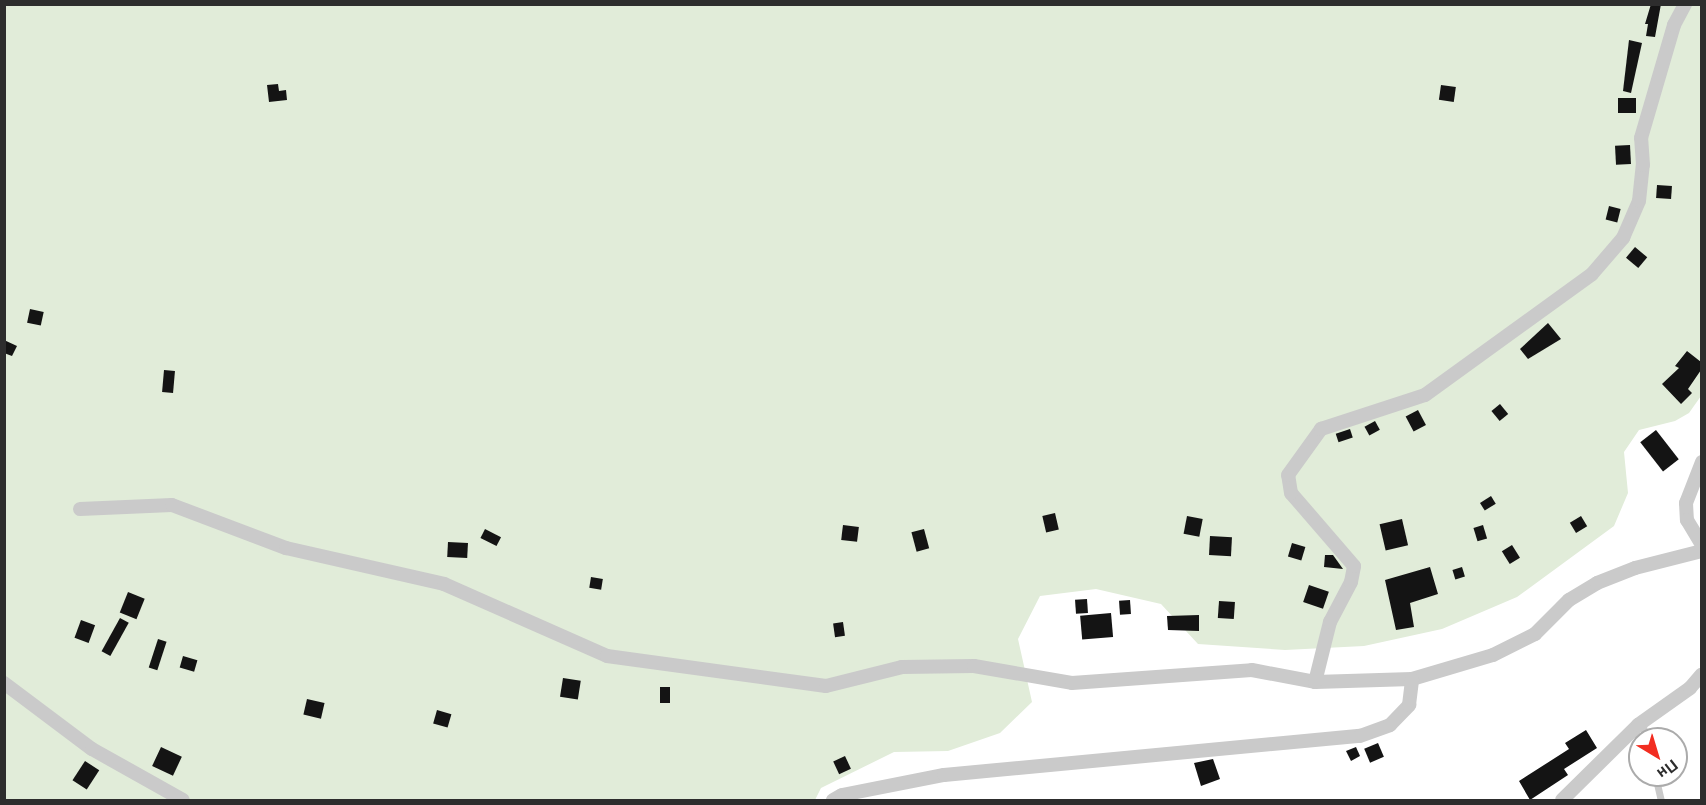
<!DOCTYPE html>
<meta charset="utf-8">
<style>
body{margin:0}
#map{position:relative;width:1706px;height:805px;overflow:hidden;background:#fff;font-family:Ubuntu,sans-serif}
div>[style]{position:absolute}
.green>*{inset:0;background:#e1ecd9}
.building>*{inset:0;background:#141414;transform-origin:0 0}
.lane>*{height:7px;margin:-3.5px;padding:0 3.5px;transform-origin:3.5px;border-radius:3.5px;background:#cacaca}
.street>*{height:14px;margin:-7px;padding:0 7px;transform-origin:7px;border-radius:7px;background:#cacaca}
span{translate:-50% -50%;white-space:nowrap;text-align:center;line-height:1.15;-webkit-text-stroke:6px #fff;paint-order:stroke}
.frame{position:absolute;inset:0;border:6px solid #2d2d2d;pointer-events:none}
.north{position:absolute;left:1628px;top:727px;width:60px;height:60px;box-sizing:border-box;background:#fff;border:2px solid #ababab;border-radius:50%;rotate:142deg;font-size:16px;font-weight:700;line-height:24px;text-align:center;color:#2d2d2d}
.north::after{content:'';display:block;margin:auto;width:21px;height:27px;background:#f22d21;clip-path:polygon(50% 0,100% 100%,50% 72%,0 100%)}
</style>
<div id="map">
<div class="green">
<div style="clip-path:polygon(5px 5px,1701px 5px,1701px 396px,1689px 413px,1675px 421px,1639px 430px,1624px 452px,1628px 493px,1614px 526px,1517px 597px,1442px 629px,1364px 646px,1285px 650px,1198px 644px,1161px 604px,1096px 589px,1040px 596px,1018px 639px,1032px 702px,1000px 733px,948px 751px,894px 752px,821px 788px,815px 800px,5px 800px)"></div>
</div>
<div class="building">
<div style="clip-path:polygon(1651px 4px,1661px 4px,1655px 37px,1646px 36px,1648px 24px,1645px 24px)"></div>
<div style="clip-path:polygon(1629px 40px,1642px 43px,1631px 93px,1623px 91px)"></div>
<div style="clip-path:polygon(278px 84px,279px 91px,286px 90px,287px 100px,269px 102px,267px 85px)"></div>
<div style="left:1441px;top:85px;width:15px;height:15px;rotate:8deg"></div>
<div style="left:1618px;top:98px;width:18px;height:15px"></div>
<div style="left:1630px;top:145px;width:19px;height:15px;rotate:87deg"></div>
<div style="left:1657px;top:185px;width:15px;height:13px;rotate:4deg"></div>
<div style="left:1609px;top:206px;width:12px;height:14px;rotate:14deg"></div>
<div style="left:1635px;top:247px;width:16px;height:14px;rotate:40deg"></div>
<div style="left:30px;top:309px;width:14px;height:14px;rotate:12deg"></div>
<div style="clip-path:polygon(1548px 323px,1561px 339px,1528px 359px,1520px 349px)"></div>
<div style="clip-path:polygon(4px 340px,17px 346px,12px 356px,4px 353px)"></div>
<div style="clip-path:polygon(1687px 351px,1701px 362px,1701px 370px,1688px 389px,1692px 393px,1681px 404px,1662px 384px,1679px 368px,1675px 366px)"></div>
<div style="left:164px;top:370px;width:11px;height:22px;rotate:5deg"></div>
<div style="left:1500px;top:404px;width:13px;height:11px;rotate:51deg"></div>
<div style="left:1418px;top:410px;width:17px;height:14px;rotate:62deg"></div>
<div style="left:1375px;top:421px;width:10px;height:12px;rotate:61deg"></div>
<div style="left:1350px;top:429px;width:9px;height:15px;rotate:72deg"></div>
<div style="left:1656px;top:430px;width:37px;height:20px;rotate:52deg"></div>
<div style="left:1491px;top:496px;width:9px;height:13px;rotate:58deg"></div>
<div style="left:1055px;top:513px;width:17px;height:13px;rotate:77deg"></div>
<div style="left:1187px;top:516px;width:16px;height:18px;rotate:11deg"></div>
<div style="left:1581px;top:516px;width:12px;height:13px;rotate:59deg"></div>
<div style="left:1402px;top:519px;width:27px;height:23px;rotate:77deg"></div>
<div style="left:843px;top:525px;width:16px;height:15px;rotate:7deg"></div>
<div style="left:1483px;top:525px;width:14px;height:10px;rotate:73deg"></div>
<div style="left:485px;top:529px;width:18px;height:10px;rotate:27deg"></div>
<div style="left:924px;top:529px;width:20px;height:13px;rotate:75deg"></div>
<div style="left:1210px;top:536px;width:22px;height:19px;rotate:3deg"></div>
<div style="left:448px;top:542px;width:20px;height:15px;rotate:3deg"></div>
<div style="left:1292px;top:543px;width:14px;height:14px;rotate:17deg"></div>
<div style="left:1512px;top:545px;width:15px;height:12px;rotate:58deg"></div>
<div style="clip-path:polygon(1325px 555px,1333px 555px,1343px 569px,1324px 567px)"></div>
<div style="clip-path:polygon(1430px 567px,1438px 594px,1410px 603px,1414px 627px,1396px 630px,1385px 580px)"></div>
<div style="left:1462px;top:567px;width:10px;height:10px;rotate:73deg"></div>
<div style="left:591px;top:577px;width:12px;height:11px;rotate:9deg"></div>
<div style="left:1309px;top:585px;width:21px;height:18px;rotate:19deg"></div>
<div style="left:128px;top:592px;width:18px;height:22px;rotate:22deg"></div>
<div style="left:1087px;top:599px;width:14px;height:12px;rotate:86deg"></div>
<div style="left:1130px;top:600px;width:14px;height:11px;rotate:86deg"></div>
<div style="left:1219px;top:601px;width:16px;height:17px;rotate:4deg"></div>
<div style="left:1111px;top:613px;width:24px;height:31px;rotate:85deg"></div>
<div style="clip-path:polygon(1199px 615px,1199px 631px,1168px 630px,1167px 616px)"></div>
<div style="left:120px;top:618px;width:10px;height:38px;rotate:29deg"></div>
<div style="left:81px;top:620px;width:15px;height:19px;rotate:20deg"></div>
<div style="left:843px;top:622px;width:14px;height:10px;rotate:82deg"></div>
<div style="left:158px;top:639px;width:9px;height:30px;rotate:18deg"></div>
<div style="left:183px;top:656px;width:15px;height:12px;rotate:16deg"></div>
<div style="left:563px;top:678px;width:18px;height:19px;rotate:9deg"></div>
<div style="left:660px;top:687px;width:10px;height:16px"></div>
<div style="left:307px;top:699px;width:18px;height:16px;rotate:13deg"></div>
<div style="left:437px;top:710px;width:15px;height:14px;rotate:16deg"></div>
<div style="clip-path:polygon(1586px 730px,1597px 748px,1564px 769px,1568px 775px,1530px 800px,1519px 781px,1569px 749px,1565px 743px)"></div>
<div style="left:1378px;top:743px;width:15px;height:15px;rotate:67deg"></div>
<div style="left:161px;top:747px;width:23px;height:21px;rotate:25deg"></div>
<div style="clip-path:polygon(1356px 747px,1360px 756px,1351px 761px,1346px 751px)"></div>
<div style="left:845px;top:756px;width:14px;height:13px;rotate:65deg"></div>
<div style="clip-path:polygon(1213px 759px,1220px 779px,1201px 786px,1194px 763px)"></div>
<div style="left:85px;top:761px;width:17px;height:23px;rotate:33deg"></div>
</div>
<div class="lane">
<div style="left:1642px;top:722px;width:17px;rotate:77deg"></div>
<div style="left:1655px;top:775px;width:26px;rotate:77deg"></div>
</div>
<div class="street">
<div style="left:1702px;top:462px;width:44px;rotate:111.3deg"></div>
<div style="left:1686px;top:503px;width:17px;rotate:87deg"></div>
<div style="left:1687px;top:520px;width:29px;rotate:59deg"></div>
<div style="left:80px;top:509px;width:92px;rotate:-2.5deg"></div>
<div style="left:172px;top:505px;width:122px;rotate:20.7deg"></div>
<div style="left:286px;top:548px;width:162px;rotate:12.8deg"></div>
<div style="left:444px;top:584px;width:178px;rotate:23.8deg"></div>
<div style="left:607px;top:656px;width:221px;rotate:7.8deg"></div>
<div style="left:826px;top:686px;width:78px;rotate:-14deg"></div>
<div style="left:902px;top:667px;width:72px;rotate:-0.8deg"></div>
<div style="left:974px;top:666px;width:99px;rotate:9.8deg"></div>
<div style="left:1072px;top:683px;width:180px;rotate:-4.1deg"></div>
<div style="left:1252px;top:670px;width:64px;rotate:10.8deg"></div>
<div style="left:1315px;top:682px;width:97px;rotate:-1.8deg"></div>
<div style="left:1412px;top:679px;width:84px;rotate:-16.5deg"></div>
<div style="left:1493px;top:655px;width:47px;rotate:-26.6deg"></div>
<div style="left:1535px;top:634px;width:48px;rotate:-45deg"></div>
<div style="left:1569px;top:600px;width:33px;rotate:-31deg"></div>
<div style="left:1597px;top:583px;width:41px;rotate:-21.5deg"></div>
<div style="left:1635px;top:568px;width:69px;rotate:-14.2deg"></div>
<div style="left:1315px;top:682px;width:62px;rotate:-76deg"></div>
<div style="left:1330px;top:622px;width:45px;rotate:-62.3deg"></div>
<div style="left:1351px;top:582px;width:16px;rotate:-79deg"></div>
<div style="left:1354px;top:566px;width:96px;rotate:-130.8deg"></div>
<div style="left:1291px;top:493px;width:18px;rotate:-99deg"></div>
<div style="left:1288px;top:475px;width:57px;rotate:-54.3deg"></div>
<div style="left:1321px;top:429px;width:109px;rotate:-18.1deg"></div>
<div style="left:1425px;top:395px;width:206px;rotate:-35.9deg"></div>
<div style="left:1592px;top:274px;width:48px;rotate:-49.3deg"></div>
<div style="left:1623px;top:238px;width:40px;rotate:-66.6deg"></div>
<div style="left:1639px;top:201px;width:36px;rotate:-84deg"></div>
<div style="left:1643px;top:165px;width:27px;rotate:-94deg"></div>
<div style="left:1641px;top:138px;width:118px;rotate:-73.7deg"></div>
<div style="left:1674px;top:25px;width:24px;rotate:-62deg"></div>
<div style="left:4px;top:683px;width:110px;rotate:36.9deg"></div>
<div style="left:92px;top:749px;width:104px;rotate:29.3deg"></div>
<div style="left:833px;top:800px;width:10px;rotate:-29deg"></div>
<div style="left:842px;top:795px;width:104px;rotate:-11.1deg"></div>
<div style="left:944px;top:775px;width:418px;rotate:-5.4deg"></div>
<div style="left:1360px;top:736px;width:32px;rotate:-20deg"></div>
<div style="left:1390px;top:725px;width:28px;rotate:-46deg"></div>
<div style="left:1409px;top:705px;width:26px;rotate:-83deg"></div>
<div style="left:1562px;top:800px;width:107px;rotate:-44.6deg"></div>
<div style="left:1638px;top:725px;width:64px;rotate:-35.4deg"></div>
<div style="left:1690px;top:688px;width:18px;rotate:-49deg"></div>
</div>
<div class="frame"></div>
<div class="north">Пн</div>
</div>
